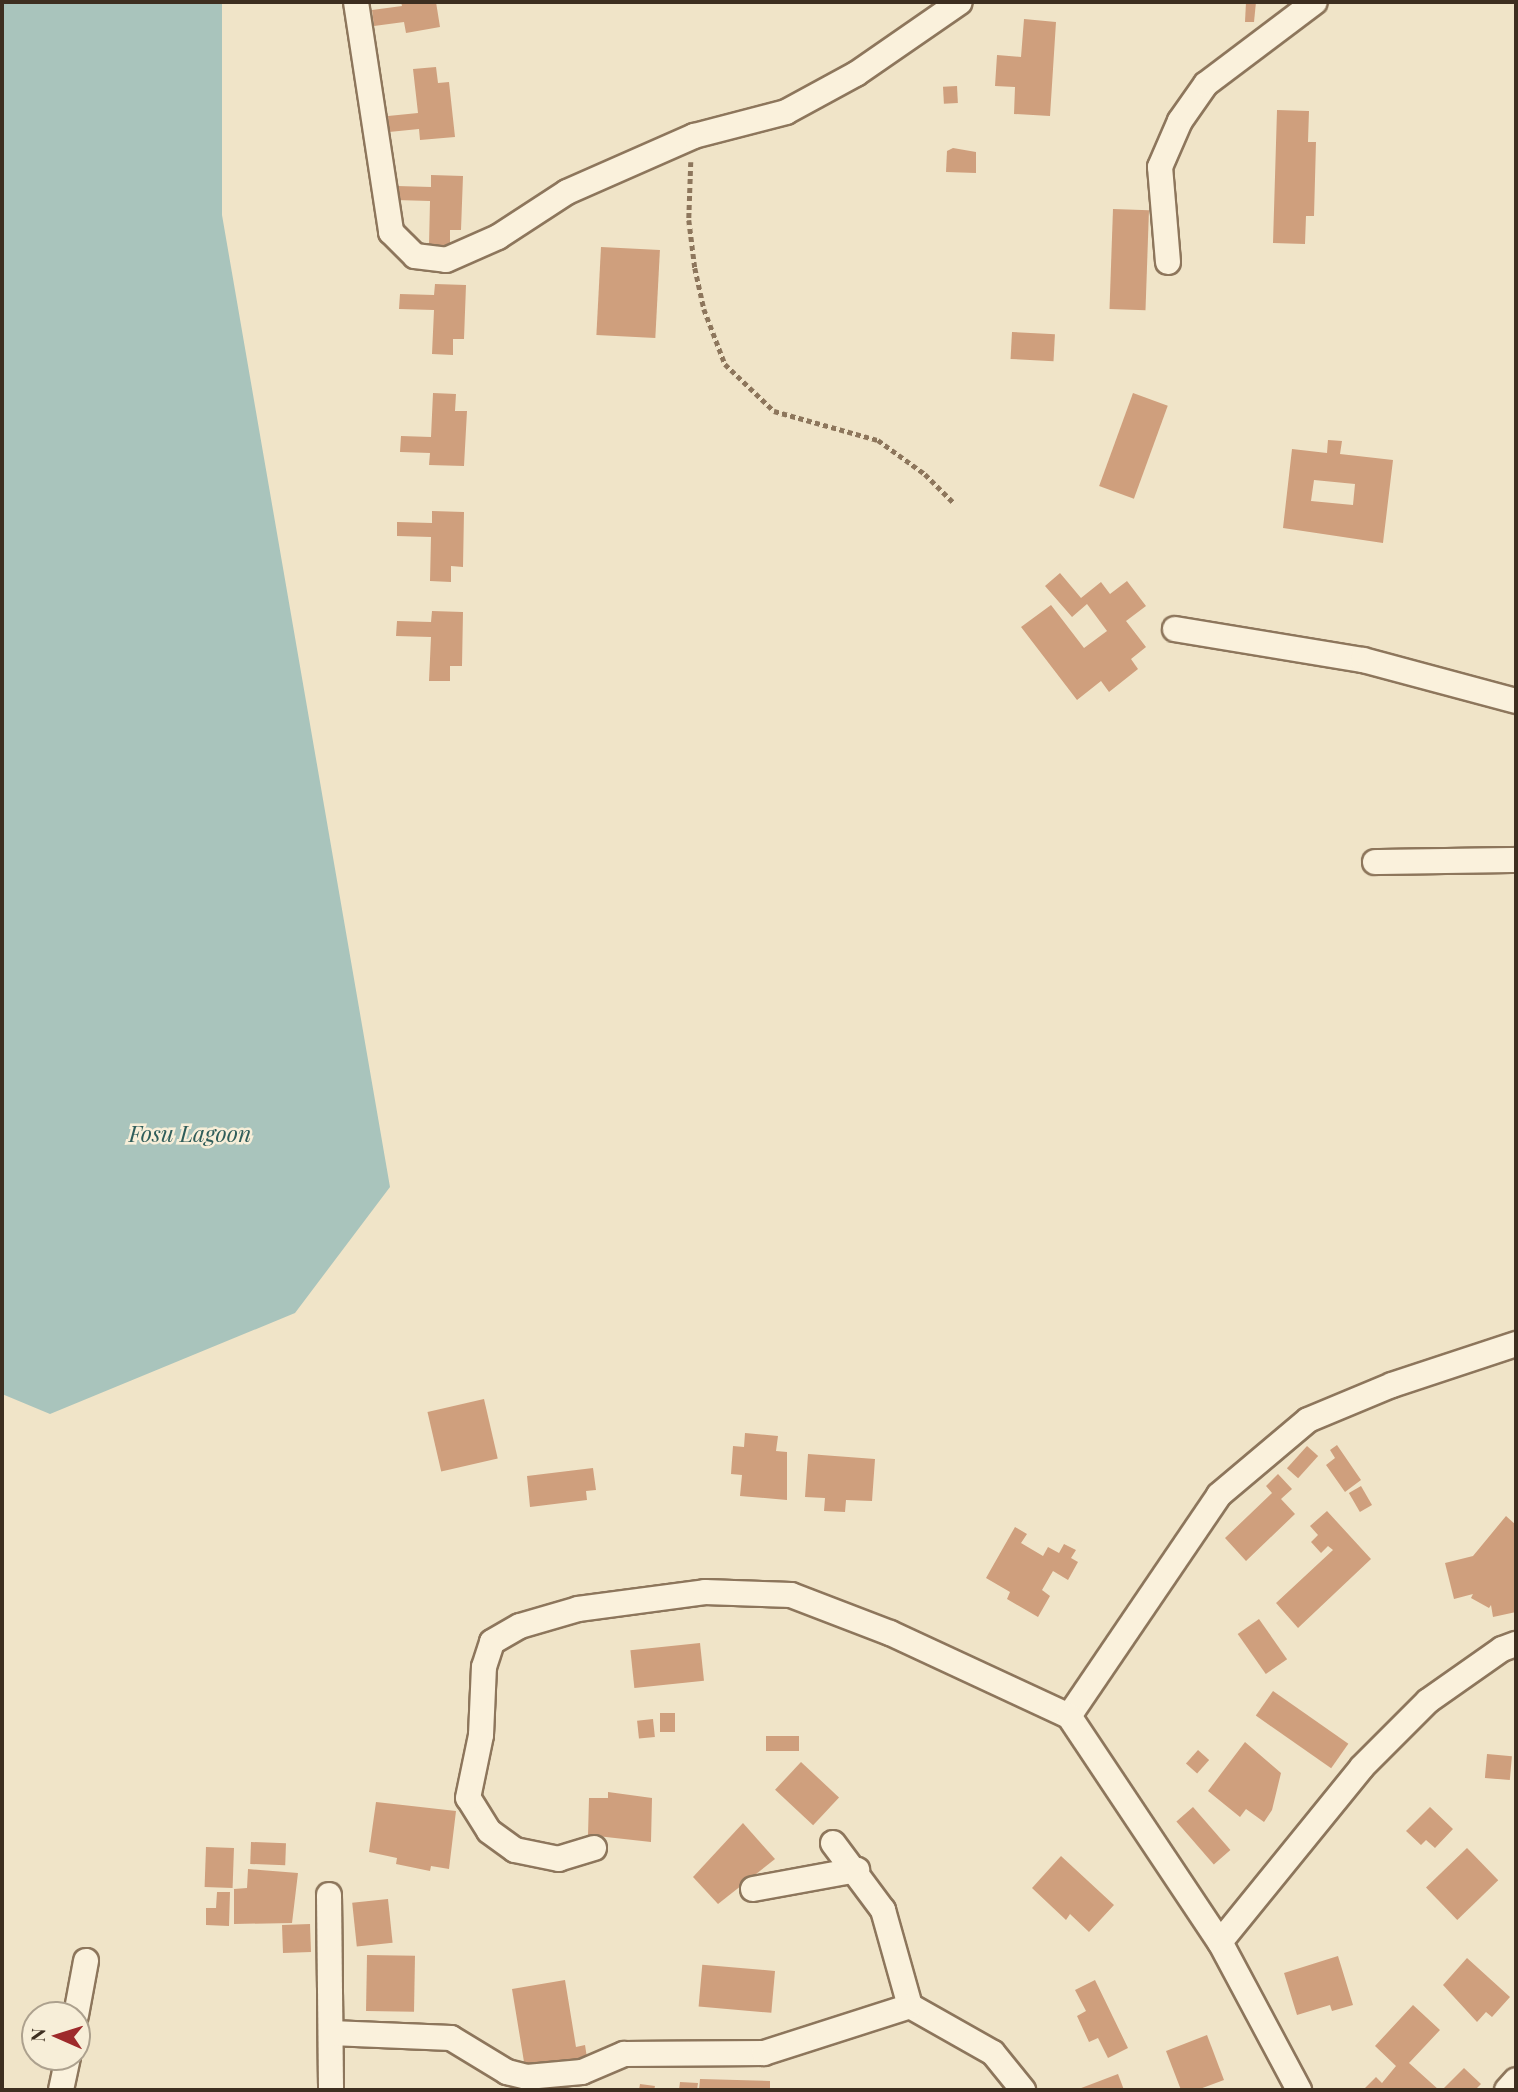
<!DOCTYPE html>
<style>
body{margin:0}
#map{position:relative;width:1518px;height:2092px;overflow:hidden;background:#f0e4c8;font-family:"Playfair Display",serif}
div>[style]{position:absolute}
.water>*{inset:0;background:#a9c4bc}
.building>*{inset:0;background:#cf9f7d;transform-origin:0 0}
.path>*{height:4.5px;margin-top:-2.25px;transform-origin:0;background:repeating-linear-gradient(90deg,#8d765c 0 5px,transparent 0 8.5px)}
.roads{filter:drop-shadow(2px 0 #8d765c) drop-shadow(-2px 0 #8d765c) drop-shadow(0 2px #8d765c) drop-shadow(0 -2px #8d765c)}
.minor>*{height:24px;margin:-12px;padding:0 12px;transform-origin:12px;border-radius:12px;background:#faf1dc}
span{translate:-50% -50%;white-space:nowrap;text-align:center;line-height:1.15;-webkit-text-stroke:5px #f7eed8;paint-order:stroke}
.water-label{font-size:23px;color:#2f5d5a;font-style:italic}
.frame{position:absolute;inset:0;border:4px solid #3d2e20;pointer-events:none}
.north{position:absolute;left:21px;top:2001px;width:70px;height:70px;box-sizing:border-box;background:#f7eed8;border:2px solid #ada18e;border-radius:50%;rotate:273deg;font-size:19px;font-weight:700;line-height:28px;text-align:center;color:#3d2e20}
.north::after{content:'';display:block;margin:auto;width:24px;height:32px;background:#9e2a2b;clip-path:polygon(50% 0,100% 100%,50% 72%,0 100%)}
</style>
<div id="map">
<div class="water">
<div style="clip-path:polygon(2px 2px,222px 2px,222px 215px,390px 1187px,295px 1313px,50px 1414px,2px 1394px)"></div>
</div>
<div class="building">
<div style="clip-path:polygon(401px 2px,436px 2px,440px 27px,406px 33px,404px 22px,374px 26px,372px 10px,402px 6px)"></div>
<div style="clip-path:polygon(1246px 2px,1256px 2px,1254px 22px,1245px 22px)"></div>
<div style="clip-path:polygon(1024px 19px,1056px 22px,1050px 116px,1014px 114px,1015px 87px,995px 86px,997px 55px,1021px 57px)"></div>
<div style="clip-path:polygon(436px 67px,438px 83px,449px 82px,455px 137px,420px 140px,419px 129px,389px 132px,388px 116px,418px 113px,413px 69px)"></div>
<div style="left:957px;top:86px;width:17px;height:14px;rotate:87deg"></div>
<div style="clip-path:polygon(1277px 110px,1309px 111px,1308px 142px,1316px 142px,1314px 216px,1306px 216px,1305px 244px,1273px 243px)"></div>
<div style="clip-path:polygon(953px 148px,976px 152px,976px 173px,946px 172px,947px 151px)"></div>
<div style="clip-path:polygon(431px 175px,463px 176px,461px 230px,450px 230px,450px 246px,429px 245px,430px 201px,396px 200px,397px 186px,431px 187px)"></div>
<div style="left:1113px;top:209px;width:36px;height:100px;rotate:2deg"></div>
<div style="left:601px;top:247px;width:59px;height:88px;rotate:3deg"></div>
<div style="clip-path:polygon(435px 284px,466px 285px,464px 339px,453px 339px,453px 355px,432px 354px,434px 310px,399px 309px,400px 294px,434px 295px)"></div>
<div style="left:1012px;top:332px;width:43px;height:27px;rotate:3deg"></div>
<div style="clip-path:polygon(433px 393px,456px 394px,455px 411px,467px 411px,464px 466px,429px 465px,430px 453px,400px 452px,401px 436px,431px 437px)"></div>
<div style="left:1133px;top:393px;width:37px;height:99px;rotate:20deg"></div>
<div style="clip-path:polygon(evenodd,1328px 440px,1342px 441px,1340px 454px,1393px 460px,1383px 543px,1283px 528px,1292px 449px,1327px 453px,1328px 440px,1314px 480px,1355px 484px,1353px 505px,1311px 501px,1314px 480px)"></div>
<div style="clip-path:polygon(432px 511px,464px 512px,463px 567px,451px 566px,451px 582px,430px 581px,431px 537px,397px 536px,397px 522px,432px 523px)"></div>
<div style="clip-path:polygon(1060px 573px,1081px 598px,1101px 582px,1110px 594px,1127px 581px,1146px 606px,1126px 621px,1146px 647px,1131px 659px,1138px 669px,1109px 692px,1101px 681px,1077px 700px,1021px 627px,1051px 605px,1084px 648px,1107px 631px,1087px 604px,1072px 617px,1045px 586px)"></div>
<div style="clip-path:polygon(432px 611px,463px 612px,462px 666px,450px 666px,450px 681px,429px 681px,431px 637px,396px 636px,397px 621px,431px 622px)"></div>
<div style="left:484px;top:1399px;width:61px;height:58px;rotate:77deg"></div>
<div style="clip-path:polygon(745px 1433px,778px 1436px,776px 1451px,787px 1452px,787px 1500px,740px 1496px,742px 1475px,731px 1474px,733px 1446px,744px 1447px)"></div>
<div style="clip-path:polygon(1337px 1445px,1361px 1480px,1345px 1492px,1326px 1465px,1335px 1458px,1330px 1450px)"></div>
<div style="left:1307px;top:1446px;width:15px;height:30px;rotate:42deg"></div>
<div style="clip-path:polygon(808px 1454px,875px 1459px,872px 1501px,846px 1500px,845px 1512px,824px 1511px,825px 1498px,805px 1497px)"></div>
<div style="clip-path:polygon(593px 1468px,596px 1490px,586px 1491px,587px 1500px,530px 1507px,527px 1476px)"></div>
<div style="clip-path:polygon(1278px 1474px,1292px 1489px,1281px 1499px,1295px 1514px,1246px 1561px,1225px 1538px,1272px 1493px,1266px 1486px)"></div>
<div style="left:1361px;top:1486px;width:22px;height:14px;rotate:60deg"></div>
<div style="clip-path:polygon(1327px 1511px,1371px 1559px,1298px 1628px,1276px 1603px,1333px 1550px,1328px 1546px,1321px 1553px,1311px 1542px,1318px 1535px,1310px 1526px)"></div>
<div style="clip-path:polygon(1506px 1516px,1516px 1525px,1516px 1612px,1493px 1617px,1491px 1605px,1489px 1608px,1471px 1598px,1473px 1594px,1454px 1599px,1445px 1563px,1473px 1556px)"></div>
<div style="clip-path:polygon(1015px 1527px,1027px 1534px,1021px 1543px,1043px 1556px,1048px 1547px,1059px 1553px,1064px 1544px,1076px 1550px,1071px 1558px,1078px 1562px,1068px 1580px,1053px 1571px,1042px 1590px,1050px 1596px,1038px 1617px,1007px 1599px,1010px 1592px,986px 1578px)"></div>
<div style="left:1259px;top:1619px;width:49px;height:26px;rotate:55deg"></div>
<div style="left:700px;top:1643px;width:38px;height:70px;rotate:84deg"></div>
<div style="left:1273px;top:1691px;width:92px;height:30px;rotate:35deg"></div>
<div style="left:675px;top:1713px;width:19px;height:15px;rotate:90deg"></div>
<div style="left:653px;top:1719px;width:18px;height:16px;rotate:84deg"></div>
<div style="left:766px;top:1736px;width:33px;height:15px"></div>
<div style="clip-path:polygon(1245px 1742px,1281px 1773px,1272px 1810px,1264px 1822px,1246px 1809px,1240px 1817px,1208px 1791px)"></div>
<div style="left:1198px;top:1750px;width:15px;height:18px;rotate:42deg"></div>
<div style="left:1487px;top:1754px;width:25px;height:24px;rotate:5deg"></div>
<div style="left:801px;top:1762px;width:52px;height:38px;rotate:43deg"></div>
<div style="clip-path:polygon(608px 1792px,652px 1798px,651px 1842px,588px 1835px,589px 1798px,608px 1798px)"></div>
<div style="clip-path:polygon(376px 1802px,456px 1811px,449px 1869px,431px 1866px,430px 1871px,396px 1864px,397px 1858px,369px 1852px)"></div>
<div style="left:1193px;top:1807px;width:57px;height:22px;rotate:49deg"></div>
<div style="clip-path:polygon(1430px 1807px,1453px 1829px,1435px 1848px,1426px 1840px,1421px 1845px,1406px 1831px)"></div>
<div style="clip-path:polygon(743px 1823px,775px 1859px,718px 1904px,693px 1877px)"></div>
<div style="left:251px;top:1842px;width:35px;height:22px;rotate:2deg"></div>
<div style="left:206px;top:1847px;width:28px;height:40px;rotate:2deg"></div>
<div style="left:1467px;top:1848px;width:45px;height:57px;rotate:46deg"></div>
<div style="clip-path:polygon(1061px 1856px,1114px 1905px,1089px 1932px,1070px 1914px,1066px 1920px,1032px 1888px)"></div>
<div style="clip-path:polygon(248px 1869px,298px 1873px,292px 1923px,234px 1924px,234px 1889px,247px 1888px)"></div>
<div style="clip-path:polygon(217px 1892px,230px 1892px,229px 1926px,206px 1925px,206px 1908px,216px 1908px)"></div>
<div style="left:388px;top:1899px;width:44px;height:36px;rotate:84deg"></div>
<div style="left:310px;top:1924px;width:28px;height:28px;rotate:88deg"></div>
<div style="left:367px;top:1955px;width:48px;height:56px;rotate:1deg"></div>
<div style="clip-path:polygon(1338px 1956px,1353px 2005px,1332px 2011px,1330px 2005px,1297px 2015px,1284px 1973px)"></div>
<div style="clip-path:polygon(1467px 1958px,1510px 1997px,1492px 2017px,1486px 2012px,1477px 2022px,1443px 1985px)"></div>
<div style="left:775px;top:1971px;width:42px;height:73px;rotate:95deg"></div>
<div style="clip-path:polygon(565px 1980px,576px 2047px,585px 2045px,588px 2064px,526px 2074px,512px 1989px)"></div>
<div style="clip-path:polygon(1095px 1980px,1128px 2048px,1108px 2058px,1098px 2038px,1089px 2042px,1077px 2016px,1086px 2011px,1075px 1990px)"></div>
<div style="clip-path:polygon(1413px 2005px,1440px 2030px,1409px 2063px,1439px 2090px,1363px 2090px,1376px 2077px,1382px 2083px,1396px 2066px,1375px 2046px)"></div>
<div style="clip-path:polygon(1207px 2035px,1224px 2080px,1197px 2090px,1181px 2090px,1166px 2051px)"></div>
<div style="clip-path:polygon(1464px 2068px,1481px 2084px,1475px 2090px,1442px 2090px)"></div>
<div style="clip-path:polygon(1118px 2074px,1124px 2090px,1076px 2090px)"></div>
<div style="clip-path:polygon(700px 2079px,770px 2081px,770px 2090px,699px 2090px)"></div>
<div style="clip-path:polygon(680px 2082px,698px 2083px,697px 2090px,679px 2090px)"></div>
<div style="clip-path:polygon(640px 2084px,655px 2086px,654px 2090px,639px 2090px)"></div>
</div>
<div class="path">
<div style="left:691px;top:162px;width:58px;rotate:92deg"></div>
<div style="left:689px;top:220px;width:48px;rotate:82.9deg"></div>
<div style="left:695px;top:268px;width:42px;rotate:77.6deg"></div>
<div style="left:704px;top:309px;width:59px;rotate:69.1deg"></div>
<div style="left:725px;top:364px;width:68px;rotate:43.8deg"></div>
<div style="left:774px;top:411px;width:108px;rotate:15.6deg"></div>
<div style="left:878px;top:440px;width:58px;rotate:35.9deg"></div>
<div style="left:925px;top:474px;width:42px;rotate:45deg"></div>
</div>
<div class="roads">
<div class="minor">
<div style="left:356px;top:2px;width:233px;rotate:81.3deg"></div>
<div style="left:391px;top:232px;width:34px;rotate:45deg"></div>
<div style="left:415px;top:256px;width:31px;rotate:7deg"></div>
<div style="left:446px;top:260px;width:57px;rotate:-23.9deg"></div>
<div style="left:498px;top:237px;width:82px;rotate:-33.1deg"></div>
<div style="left:567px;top:192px;width:139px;rotate:-23.8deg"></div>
<div style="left:694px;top:136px;width:95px;rotate:-14.6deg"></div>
<div style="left:786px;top:112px;width:80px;rotate:-28.5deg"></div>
<div style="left:856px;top:74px;width:126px;rotate:-34.7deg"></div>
<div style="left:1168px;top:262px;width:95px;rotate:-94.8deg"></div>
<div style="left:1160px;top:167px;width:50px;rotate:-66.5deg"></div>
<div style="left:1180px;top:121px;width:45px;rotate:-54.9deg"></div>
<div style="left:1206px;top:84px;width:136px;rotate:-37deg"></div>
<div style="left:1175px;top:629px;width:191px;rotate:9.4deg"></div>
<div style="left:1363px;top:660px;width:158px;rotate:15deg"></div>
<div style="left:1375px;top:862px;width:141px;rotate:-0.8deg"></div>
<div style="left:1069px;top:1716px;width:267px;rotate:-55.8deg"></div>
<div style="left:1219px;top:1495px;width:116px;rotate:-40.1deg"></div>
<div style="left:1308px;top:1420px;width:91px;rotate:-22.6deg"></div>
<div style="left:1392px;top:1385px;width:131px;rotate:-18.3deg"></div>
<div style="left:833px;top:1843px;width:84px;rotate:53.3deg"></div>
<div style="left:883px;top:1910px;width:100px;rotate:74.3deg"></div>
<div style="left:910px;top:2006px;width:95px;rotate:29.5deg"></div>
<div style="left:993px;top:2053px;width:48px;rotate:51deg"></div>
<div style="left:594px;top:1848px;width:37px;rotate:163deg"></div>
<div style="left:559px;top:1859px;width:45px;rotate:-168.4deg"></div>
<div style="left:515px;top:1850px;width:32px;rotate:-144deg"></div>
<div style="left:489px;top:1831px;width:39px;rotate:-122deg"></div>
<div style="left:468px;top:1798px;width:64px;rotate:-78.3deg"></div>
<div style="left:481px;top:1735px;width:68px;rotate:-87.5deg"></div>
<div style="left:484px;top:1667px;width:26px;rotate:-72deg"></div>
<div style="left:492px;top:1642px;width:32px;rotate:-30deg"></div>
<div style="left:520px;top:1626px;width:60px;rotate:-16.3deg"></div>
<div style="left:578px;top:1609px;width:128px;rotate:-7.6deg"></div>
<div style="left:705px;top:1592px;width:86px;rotate:2deg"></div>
<div style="left:791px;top:1595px;width:106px;rotate:21deg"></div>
<div style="left:890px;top:1633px;width:197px;rotate:24.9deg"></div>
<div style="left:1069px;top:1716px;width:272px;rotate:56.3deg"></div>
<div style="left:1220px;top:1942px;width:168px;rotate:61.9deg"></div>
<div style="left:753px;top:1889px;width:106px;rotate:-10.4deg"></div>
<div style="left:329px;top:1895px;width:195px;rotate:89.4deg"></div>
<div style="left:1220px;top:1942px;width:225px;rotate:-50.9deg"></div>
<div style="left:1362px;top:1767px;width:93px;rotate:-45deg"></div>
<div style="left:1428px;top:1701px;width:90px;rotate:-35.1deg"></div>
<div style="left:1502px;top:1649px;width:15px;rotate:-20deg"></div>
<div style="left:76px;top:2015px;width:55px;rotate:-79.5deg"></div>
<div style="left:331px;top:2033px;width:120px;rotate:2.4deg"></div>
<div style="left:451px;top:2038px;width:66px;rotate:31.3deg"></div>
<div style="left:507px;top:2072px;width:21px;rotate:14deg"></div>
<div style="left:527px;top:2077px;width:55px;rotate:-5.2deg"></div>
<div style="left:582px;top:2072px;width:46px;rotate:-23.2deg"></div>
<div style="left:624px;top:2054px;width:140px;rotate:-0.4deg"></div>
<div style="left:764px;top:2053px;width:153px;rotate:-17.8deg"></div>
<div style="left:61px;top:2090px;width:34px;rotate:-78deg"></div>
<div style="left:1507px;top:2090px;width:13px;rotate:-48deg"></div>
</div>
</div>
<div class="water-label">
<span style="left:190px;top:1133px">Fosu Lagoon</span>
</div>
<div class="frame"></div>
<div class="north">N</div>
</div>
